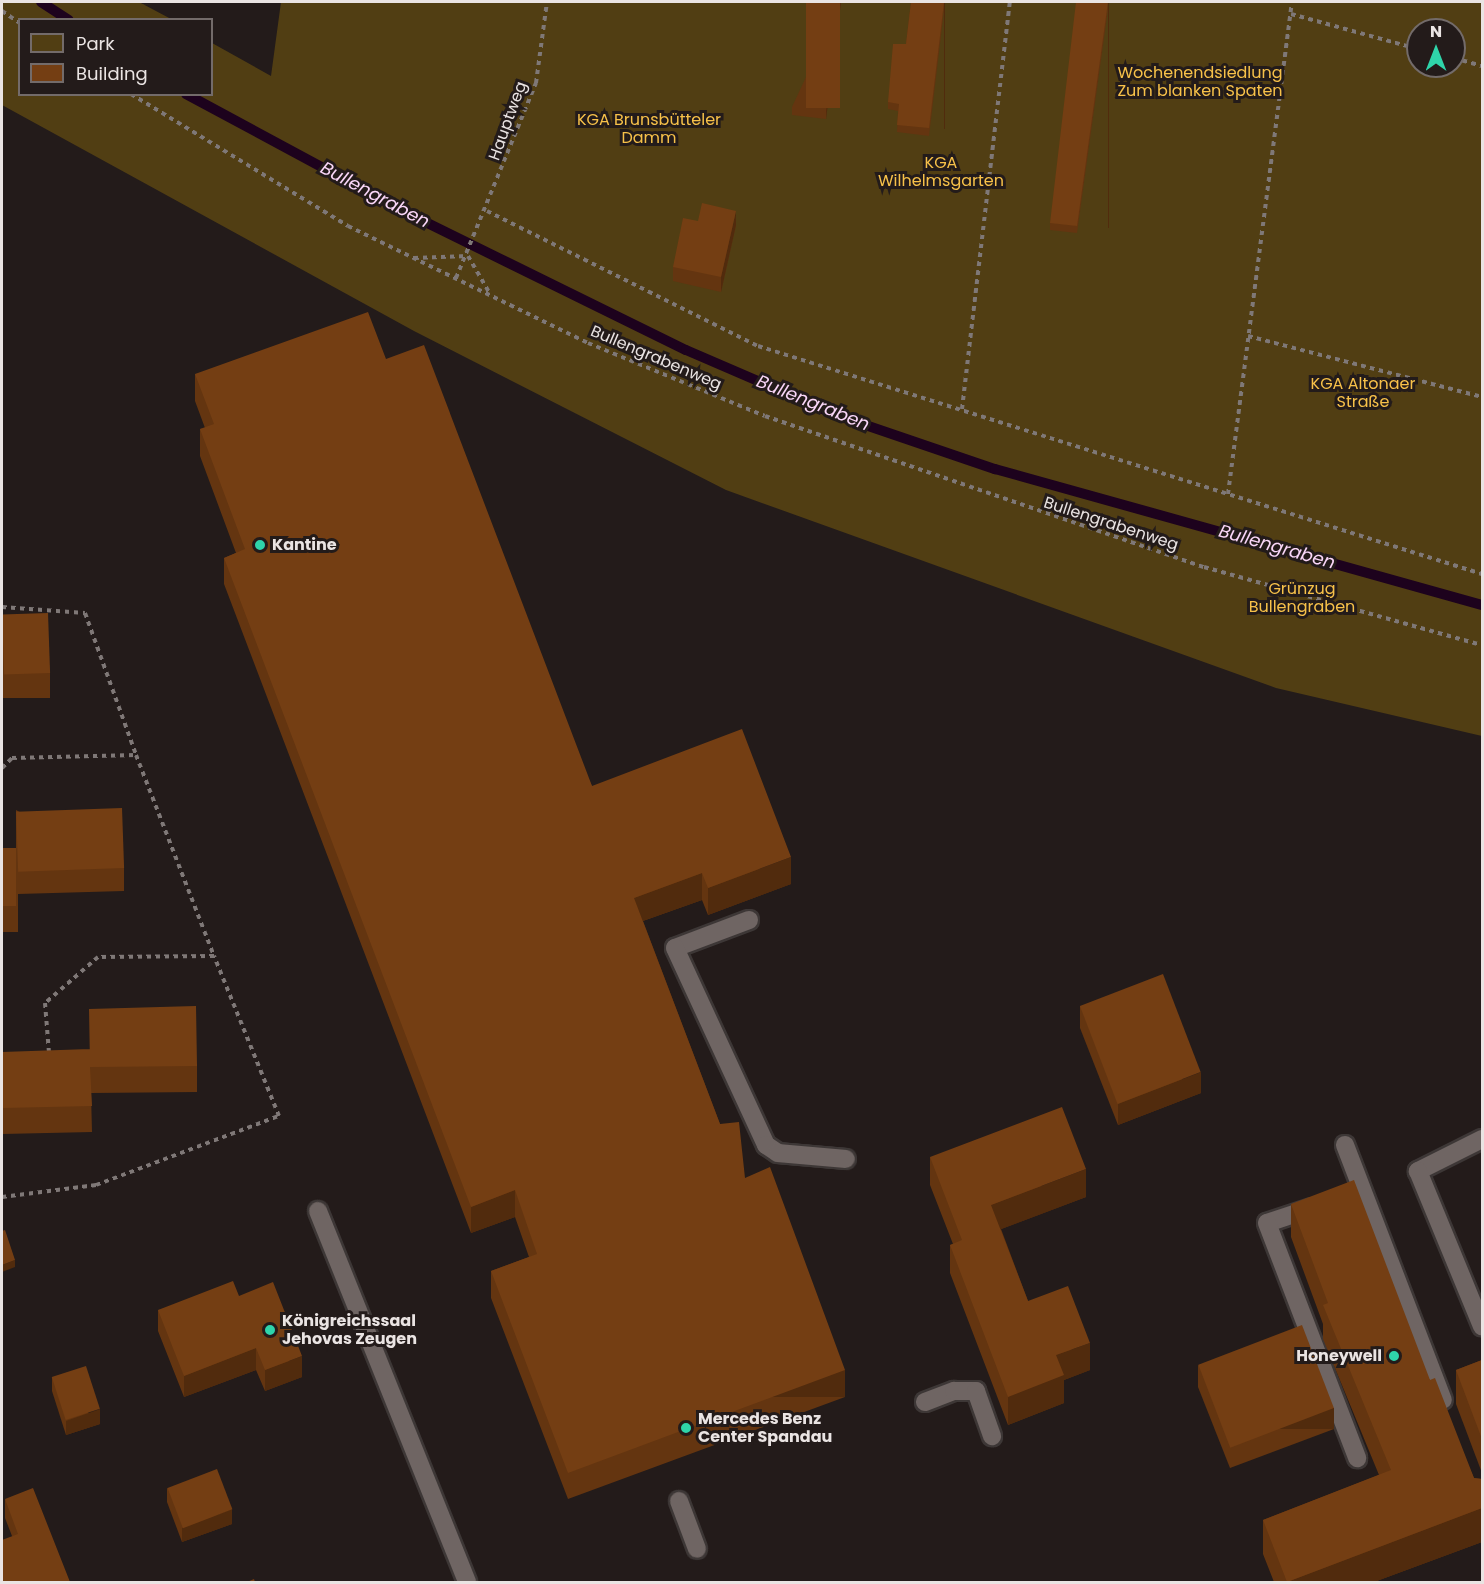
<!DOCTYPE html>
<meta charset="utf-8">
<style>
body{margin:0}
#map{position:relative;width:1484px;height:1584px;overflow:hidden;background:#231b1a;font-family:Poppins,sans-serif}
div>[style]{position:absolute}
.green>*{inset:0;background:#513e13}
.stream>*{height:10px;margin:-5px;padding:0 5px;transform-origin:5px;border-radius:5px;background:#1d021d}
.path>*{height:4px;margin-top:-2px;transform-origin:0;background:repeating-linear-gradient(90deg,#7f7877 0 4.5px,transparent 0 9px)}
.roads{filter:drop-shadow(2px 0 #3d3736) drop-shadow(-2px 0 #3d3736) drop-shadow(0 2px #3d3736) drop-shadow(0 -2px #3d3736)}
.service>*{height:18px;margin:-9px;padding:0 9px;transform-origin:9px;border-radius:9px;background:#6f6563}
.wall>*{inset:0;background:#643510}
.shaded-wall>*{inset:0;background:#512b0d;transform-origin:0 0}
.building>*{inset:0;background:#743e13;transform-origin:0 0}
.dots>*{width:16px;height:16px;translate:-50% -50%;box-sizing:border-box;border:3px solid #231b1a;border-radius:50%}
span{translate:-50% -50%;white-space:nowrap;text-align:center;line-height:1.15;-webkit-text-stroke:6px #231b1a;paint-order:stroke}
.park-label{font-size:16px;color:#f7c149}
.street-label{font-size:16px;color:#eae4e3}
.poi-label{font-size:16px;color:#eae4e3;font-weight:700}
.left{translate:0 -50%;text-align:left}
.right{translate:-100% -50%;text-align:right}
.water-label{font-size:18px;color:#fad7f8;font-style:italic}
.frame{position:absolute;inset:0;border:3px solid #eae4e3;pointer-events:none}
.legend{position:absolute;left:18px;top:18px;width:195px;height:78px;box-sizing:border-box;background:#231b1a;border:2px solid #736b6a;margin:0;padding:8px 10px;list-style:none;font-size:18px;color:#eae4e3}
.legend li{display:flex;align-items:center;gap:12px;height:30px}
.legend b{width:30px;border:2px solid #736b6a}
.north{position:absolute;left:1406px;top:18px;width:60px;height:60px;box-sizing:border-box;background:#231b1a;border:2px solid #736b6a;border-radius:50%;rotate:0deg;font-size:16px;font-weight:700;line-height:24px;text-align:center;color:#eae4e3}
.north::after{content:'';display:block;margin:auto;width:21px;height:27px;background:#2fd4aa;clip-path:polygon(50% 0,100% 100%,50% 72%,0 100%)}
</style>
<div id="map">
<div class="green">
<div style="clip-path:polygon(evenodd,2px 2px,139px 2px,171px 19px,20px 20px,20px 94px,212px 94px,212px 43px,271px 76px,281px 2px,1482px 2px,1482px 736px,1276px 688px,726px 490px,414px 331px,2px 105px,2px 2px,1418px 30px,1454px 30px,1454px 66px,1418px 66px,1418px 30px)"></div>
</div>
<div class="stream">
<div style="left:41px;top:2px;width:33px;rotate:33deg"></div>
<div style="left:186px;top:94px;width:247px;rotate:28.3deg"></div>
<div style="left:403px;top:211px;width:315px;rotate:26.2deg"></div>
<div style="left:686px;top:350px;width:167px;rotate:23.3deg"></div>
<div style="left:839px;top:416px;width:165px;rotate:18.8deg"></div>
<div style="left:995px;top:469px;width:506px;rotate:15.6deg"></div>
</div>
<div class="path">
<div style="left:2px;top:11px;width:22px;rotate:34deg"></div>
<div style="left:1291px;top:14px;width:132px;rotate:15.4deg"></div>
<div style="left:1454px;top:58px;width:29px;rotate:16deg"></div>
<div style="left:131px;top:94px;width:254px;rotate:31.3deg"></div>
<div style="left:348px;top:226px;width:267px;rotate:26deg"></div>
<div style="left:588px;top:343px;width:191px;rotate:22.4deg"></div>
<div style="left:765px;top:416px;width:464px;rotate:19deg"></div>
<div style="left:1204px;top:567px;width:289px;rotate:15.7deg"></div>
<div style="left:487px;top:211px;width:303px;rotate:26.5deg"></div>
<div style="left:758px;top:346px;width:759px;rotate:17.48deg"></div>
<div style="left:468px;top:256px;width:44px;rotate:59.9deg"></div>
<div style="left:414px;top:258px;width:54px;rotate:-2.1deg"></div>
<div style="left:456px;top:278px;width:211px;rotate:-67.7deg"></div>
<div style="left:536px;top:83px;width:82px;rotate:-82.3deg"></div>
<div style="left:1248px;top:336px;width:242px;rotate:14.6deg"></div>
<div style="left:962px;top:409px;width:410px;rotate:-83.3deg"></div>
<div style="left:1228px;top:494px;width:496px;rotate:-82.6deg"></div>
<div style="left:2px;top:607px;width:83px;rotate:4.1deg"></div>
<div style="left:85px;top:613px;width:151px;rotate:70.2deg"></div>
<div style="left:2px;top:768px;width:14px;rotate:-45deg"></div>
<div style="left:12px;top:758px;width:124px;rotate:-1.4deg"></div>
<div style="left:136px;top:755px;width:216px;rotate:68.8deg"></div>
<div style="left:214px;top:956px;width:116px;rotate:179.5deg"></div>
<div style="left:98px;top:957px;width:70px;rotate:139deg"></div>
<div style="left:45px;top:1003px;width:50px;rotate:85.4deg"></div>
<div style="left:2px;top:1197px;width:95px;rotate:-7.3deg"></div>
<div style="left:96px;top:1185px;width:196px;rotate:-20.7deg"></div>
<div style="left:279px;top:1116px;width:173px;rotate:-112.1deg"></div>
</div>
<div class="roads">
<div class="service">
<div style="left:749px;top:920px;width:79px;rotate:159.3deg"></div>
<div style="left:675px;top:948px;width:217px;rotate:65.2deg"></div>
<div style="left:766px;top:1145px;width:14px;rotate:34deg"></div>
<div style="left:778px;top:1153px;width:68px;rotate:5deg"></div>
<div style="left:1482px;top:1139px;width:72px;rotate:153.4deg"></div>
<div style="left:1418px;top:1171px;width:168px;rotate:67.6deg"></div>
<div style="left:1345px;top:1145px;width:273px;rotate:69deg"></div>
<div style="left:1312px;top:1208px;width:47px;rotate:161.6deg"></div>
<div style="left:1267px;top:1223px;width:252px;rotate:69deg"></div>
<div style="left:318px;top:1211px;width:400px;rotate:68.1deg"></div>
<div style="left:925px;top:1402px;width:31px;rotate:-21deg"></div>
<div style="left:954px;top:1391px;width:22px"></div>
<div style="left:976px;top:1391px;width:48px;rotate:70.4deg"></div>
<div style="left:679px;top:1501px;width:51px;rotate:69.4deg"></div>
</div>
</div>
<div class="wall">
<div style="clip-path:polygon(841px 2px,826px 119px,792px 115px,792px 107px)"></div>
<div style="clip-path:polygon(911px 2px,945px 2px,929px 136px,897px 132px,898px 111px,888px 109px,888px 102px,906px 44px)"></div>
<div style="clip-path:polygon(1109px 2px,1077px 233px,1050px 230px,1050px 223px)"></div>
<div style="clip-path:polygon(698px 221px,736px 225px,721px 292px,673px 281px,673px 267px)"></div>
<div style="clip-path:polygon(386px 359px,592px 786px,791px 884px,708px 915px,702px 900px,643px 921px,720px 1124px,845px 1397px,568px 1499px,491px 1298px,491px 1271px,529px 1257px,515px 1217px,471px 1233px,224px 584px,224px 558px,236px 553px,200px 456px,200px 429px,205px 428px,195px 401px,195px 374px)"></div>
<div style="clip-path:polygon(2px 614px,50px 673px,50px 698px,2px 698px)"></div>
<div style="clip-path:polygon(16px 810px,124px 868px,124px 891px,18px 894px,18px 932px,2px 932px,2px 848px,16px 848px)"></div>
<div style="clip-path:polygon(1080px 1006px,1201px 1093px,1118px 1125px,1080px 1028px)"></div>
<div style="clip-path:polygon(2px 1052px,197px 1066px,197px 1092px,91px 1093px,92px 1132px,2px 1134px)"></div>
<div style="clip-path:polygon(930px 1157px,1086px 1197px,1001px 1229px,1028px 1301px,1090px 1370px,1064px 1380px,1064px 1403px,1008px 1425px,950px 1273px,950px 1245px,953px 1244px,930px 1185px)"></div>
<div style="clip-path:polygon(1291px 1204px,1430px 1380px,1474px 1478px,1482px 1479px,1482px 1542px,1374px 1582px,1274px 1582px,1263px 1554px,1263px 1520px,1379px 1475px,1323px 1339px,1323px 1324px,1291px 1237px)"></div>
<div style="clip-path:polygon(239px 1296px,302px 1377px,265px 1391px,256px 1370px,184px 1397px,158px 1331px,158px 1310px)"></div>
<div style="clip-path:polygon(1482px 1360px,1482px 1473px,1456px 1404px,1456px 1370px)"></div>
<div style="clip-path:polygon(1198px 1365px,1334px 1429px,1230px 1468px,1198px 1387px)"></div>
<div style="clip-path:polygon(52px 1377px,100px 1424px,66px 1435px,52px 1391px)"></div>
<div style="clip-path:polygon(167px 1488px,232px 1524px,182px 1542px,167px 1502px)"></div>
<div style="clip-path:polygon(5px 1499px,70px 1582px,12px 1536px,5px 1518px)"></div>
</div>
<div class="shaded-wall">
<div style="clip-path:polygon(840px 2px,841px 2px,826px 119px,826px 112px)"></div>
<div style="left:944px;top:2px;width:1px;height:127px"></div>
<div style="left:1108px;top:2px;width:1px;height:226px"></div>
<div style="clip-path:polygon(736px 211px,736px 225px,721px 292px,721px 277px)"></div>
<div style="clip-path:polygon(791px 857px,791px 884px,708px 915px,708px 888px)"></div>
<div style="clip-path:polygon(702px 873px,702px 900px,634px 924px,634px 898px)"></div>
<div style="clip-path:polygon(1201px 1072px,1201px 1093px,1118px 1125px,1118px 1104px)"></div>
<div style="clip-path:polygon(1086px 1169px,1086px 1197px,991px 1233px,991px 1205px)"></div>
<div style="clip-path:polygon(515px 1190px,515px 1217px,471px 1233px,471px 1207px)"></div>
<div style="clip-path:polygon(15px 1260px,15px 1267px,2px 1272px,2px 1265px)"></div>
<div style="clip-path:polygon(1090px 1343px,1090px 1370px,1064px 1380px,1064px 1403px,1008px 1425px,1008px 1397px,1056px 1355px)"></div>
<div style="clip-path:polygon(256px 1348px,256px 1370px,184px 1397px,184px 1376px)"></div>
<div style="clip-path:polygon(302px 1356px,302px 1377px,265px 1391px,265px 1370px)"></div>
<div style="left:845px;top:1370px;width:27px;height:296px;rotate:90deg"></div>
<div style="left:1334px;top:1408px;width:21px;height:111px;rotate:90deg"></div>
<div style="clip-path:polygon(100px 1409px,100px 1424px,66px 1435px,66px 1421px)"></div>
<div style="clip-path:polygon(1482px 1508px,1482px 1542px,1374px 1582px,1287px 1582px)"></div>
<div style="clip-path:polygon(232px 1509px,232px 1524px,182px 1542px,182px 1528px)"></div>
</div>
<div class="building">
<div style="left:806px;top:2px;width:34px;height:106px"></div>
<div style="clip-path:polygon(911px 2px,944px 2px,929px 128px,897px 125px,899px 104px,888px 102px,893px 44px,906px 44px)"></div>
<div style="clip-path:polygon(1076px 2px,1108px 2px,1077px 226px,1050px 223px)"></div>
<div style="clip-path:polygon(702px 203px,736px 211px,721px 277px,673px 267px,683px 218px,698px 221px)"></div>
<div style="clip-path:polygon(368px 312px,386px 359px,424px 345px,592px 786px,742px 729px,791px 857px,708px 888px,702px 873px,634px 898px,720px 1124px,739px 1122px,745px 1178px,770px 1167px,845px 1370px,568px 1473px,491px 1271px,537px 1254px,515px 1190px,471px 1207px,224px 558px,245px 549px,200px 429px,214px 424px,195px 374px)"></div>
<div style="left:48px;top:613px;width:60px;height:46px;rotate:88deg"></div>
<div style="left:122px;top:808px;width:60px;height:106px;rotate:88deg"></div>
<div style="left:2px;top:848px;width:14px;height:58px"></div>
<div style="left:1163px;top:974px;width:105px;height:89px;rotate:69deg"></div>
<div style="clip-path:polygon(196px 1006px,197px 1066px,90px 1067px,92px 1106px,2px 1108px,2px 1052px,90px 1049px,90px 1064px,89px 1009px)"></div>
<div style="clip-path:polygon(1062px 1107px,1086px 1169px,991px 1205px,1028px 1301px,1068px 1286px,1090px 1343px,1056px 1355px,1064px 1375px,1008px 1397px,950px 1245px,962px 1240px,930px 1157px)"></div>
<div style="clip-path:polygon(1354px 1180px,1430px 1380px,1435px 1378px,1474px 1478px,1482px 1479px,1482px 1508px,1287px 1582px,1263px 1520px,1391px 1470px,1323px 1305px,1328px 1303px,1291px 1204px)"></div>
<div style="clip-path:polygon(5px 1230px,15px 1260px,2px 1265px,2px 1231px)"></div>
<div style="clip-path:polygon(233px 1281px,239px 1296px,273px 1282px,302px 1356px,265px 1370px,256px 1348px,184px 1376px,158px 1310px)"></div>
<div style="left:1302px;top:1325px;width:89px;height:111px;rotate:69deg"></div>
<div style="clip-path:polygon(1482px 1360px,1482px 1439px,1456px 1370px)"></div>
<div style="left:86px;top:1366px;width:45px;height:36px;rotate:72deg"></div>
<div style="left:217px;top:1469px;width:43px;height:53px;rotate:69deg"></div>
<div style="clip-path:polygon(33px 1488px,70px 1582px,2px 1582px,2px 1540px,18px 1534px,5px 1499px)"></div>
<div style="clip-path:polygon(254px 1579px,255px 1582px,247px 1582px)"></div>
</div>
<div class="dots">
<div style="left:260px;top:545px;background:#2fd4aa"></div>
<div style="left:270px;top:1330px;background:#2fd4aa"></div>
<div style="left:1394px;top:1356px;background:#2fd4aa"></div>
<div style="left:686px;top:1428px;background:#2fd4aa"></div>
</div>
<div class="park-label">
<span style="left:1200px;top:82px">Wochenendsiedlung<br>Zum blanken Spaten</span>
<span style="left:649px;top:129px">KGA Brunsbütteler<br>Damm</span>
<span style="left:941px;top:172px">KGA<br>Wilhelmsgarten</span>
<span style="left:1363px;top:393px">KGA Altonaer<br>Straße</span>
<span style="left:1302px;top:598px">Grünzug<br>Bullengraben</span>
</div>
<div class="street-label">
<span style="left:508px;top:121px;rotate:-70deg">Hauptweg</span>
<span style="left:656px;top:358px;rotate:23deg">Bullengrabenweg</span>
<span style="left:1111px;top:524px;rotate:18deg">Bullengrabenweg</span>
</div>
<div class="poi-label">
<span class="left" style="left:272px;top:545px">Kantine</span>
<span class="left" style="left:282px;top:1330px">Königreichssaal<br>Jehovas Zeugen</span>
<span class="right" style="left:1382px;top:1356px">Honeywell</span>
<span class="left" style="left:698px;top:1428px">Mercedes Benz<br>Center Spandau</span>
</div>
<div class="water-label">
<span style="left:375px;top:195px;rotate:28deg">Bullengraben</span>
<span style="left:813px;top:403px;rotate:22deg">Bullengraben</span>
<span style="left:1277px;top:547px;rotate:16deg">Bullengraben</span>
</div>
<div class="frame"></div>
<ul class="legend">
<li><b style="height:16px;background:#513e13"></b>Park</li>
<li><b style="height:16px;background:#743e13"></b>Building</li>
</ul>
<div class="north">N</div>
</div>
